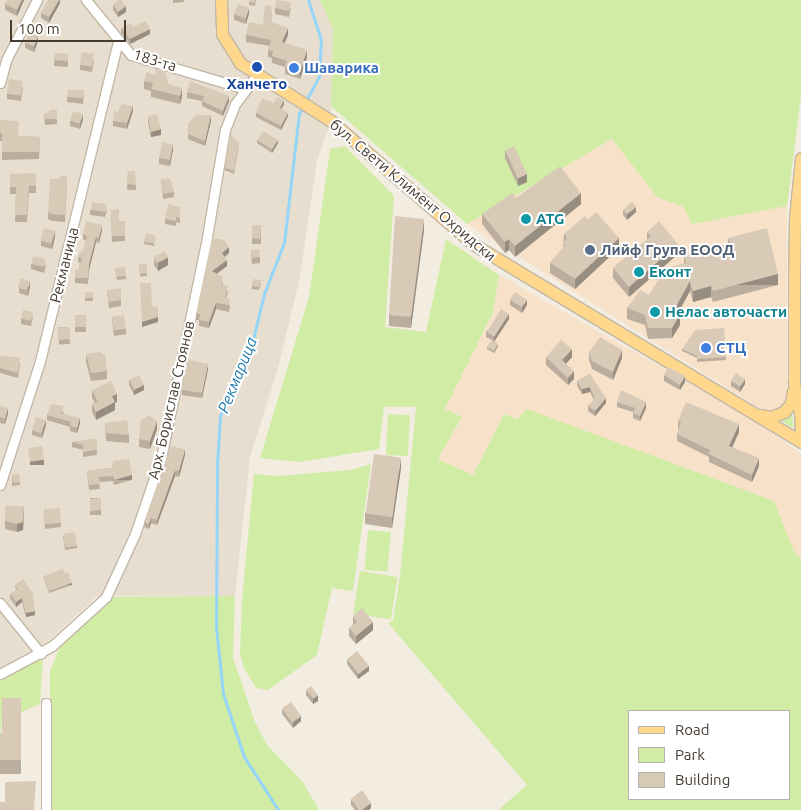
<!DOCTYPE html>
<meta charset="utf-8">
<style>
body{margin:0}
#map{position:relative;width:801px;height:810px;overflow:hidden;background:#f3ece1;font-family:Ubuntu,sans-serif}
div>[style]{position:absolute}
.residential>*{inset:0;background:#e7decf}
.commercial>*{inset:0;background:#f8e1c9}
.green>*{inset:0;background:#d0eca5;transform-origin:0 0}
.stream>*{height:2.5px;margin:-1.25px;padding:0 1.25px;transform-origin:1.25px;border-radius:1.25px;background:#95d5f8}
.roads{filter:drop-shadow(1px 0 #c2b7a6) drop-shadow(-1px 0 #c2b7a6) drop-shadow(0 1px #c2b7a6) drop-shadow(0 -1px #c2b7a6)}
.minor>*{height:9px;margin:-4.5px;padding:0 4.5px;transform-origin:4.5px;border-radius:4.5px;background:#fff}
.major>*{height:11px;margin:-5.5px;padding:0 5.5px;transform-origin:5.5px;border-radius:5.5px;background:#ffd88e}
.wall>*{inset:0;background:#bbae9e;transform-origin:0 0}
.shaded-wall>*{inset:0;background:#988d81;transform-origin:0 0}
.building>*{inset:0;background:#d9cab8;transform-origin:0 0}
.dots>*{width:14px;height:14px;translate:-50% -50%;box-sizing:border-box;border:2px solid #fff;border-radius:50%}
span{translate:-50% -50%;white-space:nowrap;text-align:center;line-height:1.15;-webkit-text-stroke:4px #fff;paint-order:stroke}
.street-label{font-size:15px;color:#453c32}
.shop-label{font-size:15px;color:#366cbe;font-weight:700}
.left{translate:0 -50%;text-align:left}
.transit-label{font-size:15px;color:#164399;font-weight:700}
.culture-label{font-size:15px;color:#0d838f;font-weight:700}
.service-label{font-size:15px;color:#4e5e75;font-weight:700}
.water-label{font-size:16px;color:#1f7db2;font-style:italic}
.legend{position:absolute;left:628px;top:710px;width:162px;height:90px;box-sizing:border-box;background:#fff;border:1px solid #b5b1ad;margin:0;padding:6px 9px;list-style:none;font-size:15px;color:#453c32}
.legend li{display:flex;align-items:center;gap:10px;height:25px}
.legend b{width:25px;border:1px solid #b5b1ad}
.scale{position:absolute;left:10px;top:20px;width:116px;height:22px;box-sizing:border-box;border:2px solid #453c32;border-top:0;padding-left:6px;font-size:15px;line-height:18px;white-space:nowrap;color:#453c32;-webkit-text-stroke:4px #fff;paint-order:stroke}
</style>
<div id="map">
<div class="residential">
<div style="clip-path:polygon(0 0,320px 0,333px 29px,331px 121px,317px 161px,299px 282px,278px 368px,250px 457px,235px 596px,97px 596px,40px 649px,0 669px)"></div>
</div>
<div class="commercial">
<div style="clip-path:polygon(612px 139px,657px 197px,683px 207px,692px 224px,787px 206px,787px 395px,782px 406px,773px 412px,762px 410px,467px 224px)"></div>
<div style="clip-path:polygon(499px 275px,756px 421px,801px 454px,801px 559px,794px 552px,774px 501px,504px 414px,473px 475px,438px 459px,462px 417px,445px 409px,493px 313px)"></div>
</div>
<div class="green">
<div style="clip-path:polygon(320px 0,801px 0,801px 96px,787px 206px,692px 224px,683px 207px,657px 197px,612px 139px,467px 224px,331px 106px,333px 29px)"></div>
<div style="clip-path:polygon(evenodd,345px 146px,394px 196px,385px 327px,426px 332px,446px 239px,499px 275px,493px 313px,445px 409px,462px 417px,438px 459px,473px 475px,504px 414px,517px 419px,527px 409px,774px 501px,794px 552px,801px 559px,801px 810px,498px 810px,527px 785px,388px 623px,393px 621px,400px 576px,416px 407px,384px 407px,379px 449px,300px 462px,260px 458px,309px 297px,330px 149px,345px 146px,630px 711px,790px 711px,790px 799px,630px 799px,630px 711px)"></div>
<div style="clip-path:polygon(792px 410px,793px 428px,778px 419px)"></div>
<div style="left:388px;top:414px;width:22px;height:41px;rotate:3deg"></div>
<div style="clip-path:polygon(371px 464px,353px 591px,332px 588px,317px 655px,268px 690px,256px 688px,244px 668px,240px 653px,242px 599px,254px 474px,279px 476px,351px 470px)"></div>
<div style="left:368px;top:530px;width:23px;height:40px;rotate:5deg"></div>
<div style="left:360px;top:571px;width:38px;height:43px;rotate:9deg"></div>
<div style="clip-path:polygon(235px 596px,233px 658px,255px 722px,267px 745px,303px 782px,319px 810px,50px 810px,50px 671px,61px 644px,88px 620px,106px 597px)"></div>
<div style="clip-path:polygon(43px 656px,40px 704px,21px 712px,2px 712px,0 746px,0 677px)"></div>
</div>
<div class="stream">
<div style="left:306px;top:101px;width:27px;rotate:-62deg"></div>
<div style="left:319px;top:77px;width:37px;rotate:-87deg"></div>
<div style="left:321px;top:40px;width:42px;rotate:-108deg"></div>
<div style="left:278px;top:810px;width:63px;rotate:-122.7deg"></div>
<div style="left:244px;top:757px;width:66px;rotate:-108.4deg"></div>
<div style="left:223px;top:694px;width:67px;rotate:-96deg"></div>
<div style="left:216px;top:627px;width:162px;rotate:-89.6deg"></div>
<div style="left:217px;top:465px;width:49px;rotate:-86.5deg"></div>
<div style="left:220px;top:416px;width:75px;rotate:-65.5deg"></div>
<div style="left:251px;top:348px;width:56px;rotate:-76.5deg"></div>
<div style="left:264px;top:294px;width:55px;rotate:-68.6deg"></div>
<div style="left:284px;top:243px;width:130px;rotate:-83.4deg"></div>
<div style="left:299px;top:114px;width:7px;rotate:-56deg"></div>
</div>
<div class="roads">
<div class="minor">
<div style="left:86px;top:0;width:71px;rotate:50.7deg"></div>
<div style="left:131px;top:55px;width:120px;rotate:16.5deg"></div>
<div style="left:0;top:83px;width:24px;rotate:-75deg"></div>
<div style="left:6px;top:60px;width:68px;rotate:-62.7deg"></div>
<div style="left:0;top:485px;width:130px;rotate:-72.1deg"></div>
<div style="left:40px;top:361px;width:329px;rotate:-76.3deg"></div>
<div style="left:0;top:603px;width:65px;rotate:51.2deg"></div>
<div style="left:0;top:674px;width:59px;rotate:-28.3deg"></div>
<div style="left:52px;top:646px;width:73px;rotate:-42.2deg"></div>
<div style="left:106px;top:597px;width:69px;rotate:-65.3deg"></div>
<div style="left:135px;top:534px;width:80px;rotate:-71.1deg"></div>
<div style="left:161px;top:458px;width:220px;rotate:-78.2deg"></div>
<div style="left:206px;top:243px;width:115px;rotate:-80.5deg"></div>
<div style="left:225px;top:130px;width:28px;rotate:-69deg"></div>
<div style="left:235px;top:104px;width:36px;rotate:-53deg"></div>
<div style="left:46px;top:810px;width:107px;rotate:-90deg"></div>
</div>
<div class="major">
<div style="left:221px;top:0;width:34px;rotate:88deg"></div>
<div style="left:222px;top:34px;width:34px;rotate:58deg"></div>
<div style="left:240px;top:63px;width:108px;rotate:32.5deg"></div>
<div style="left:331px;top:121px;width:188px;rotate:40.9deg"></div>
<div style="left:473px;top:244px;width:383px;rotate:31.1deg"></div>
<div style="left:800px;top:408px;width:34px;rotate:88deg"></div>
<div style="left:800px;top:414px;width:33px;rotate:-101deg"></div>
<div style="left:794px;top:382px;width:86px;rotate:-90deg"></div>
<div style="left:794px;top:296px;width:78px;rotate:-89.3deg"></div>
<div style="left:795px;top:218px;width:60px;rotate:-84.3deg"></div>
<div style="left:760px;top:415px;width:11px;rotate:10deg"></div>
<div style="left:771px;top:417px;width:14px;rotate:-21deg"></div>
<div style="left:784px;top:412px;width:11px;rotate:-52deg"></div>
<div style="left:791px;top:403px;width:12px;rotate:-81deg"></div>
</div>
</div>
<div class="wall">
<div style="clip-path:polygon(7px 0,24px 0,17px 16px,5px 10px,5px 4px)"></div>
<div style="clip-path:polygon(60px 0,60px 3px,49px 23px,41px 18px,41px 13px)"></div>
<div style="clip-path:polygon(173px 0,184px 0,184px 2px,173px 3px)"></div>
<div style="clip-path:polygon(249px 0,256px 0,255px 6px,249px 5px)"></div>
<div style="clip-path:polygon(113px 4px,126px 12px,118px 17px,113px 10px)"></div>
<div style="clip-path:polygon(275px 8px,291px 8px,289px 17px,275px 14px)"></div>
<div style="clip-path:polygon(249px 13px,246px 24px,234px 20px,234px 14px)"></div>
<div style="clip-path:polygon(272px 13px,271px 22px,288px 35px,285px 43px,307px 57px,300px 79px,285px 74px,285px 67px,272px 63px,272px 58px,268px 57px,268px 50px,270px 46px,246px 42px,246px 35px,263px 25px)"></div>
<div style="clip-path:polygon(133px 27px,150px 34px,130px 44px,121px 33px,121px 28px)"></div>
<div style="clip-path:polygon(38px 41px,34px 52px,25px 48px,25px 43px)"></div>
<div style="clip-path:polygon(55px 53px,68px 59px,68px 67px,54px 66px)"></div>
<div style="clip-path:polygon(94px 60px,92px 72px,80px 70px,80px 65px)"></div>
<div style="clip-path:polygon(144px 81px,168px 84px,182px 96px,180px 104px,151px 97px,151px 91px,144px 89px)"></div>
<div style="clip-path:polygon(23px 87px,21px 101px,7px 99px,7px 94px)"></div>
<div style="clip-path:polygon(187px 92px,229px 101px,223px 116px,202px 106px,202px 101px,187px 98px)"></div>
<div style="clip-path:polygon(84px 95px,83px 104px,67px 102px,67px 97px)"></div>
<div style="clip-path:polygon(274px 103px,284px 104px,281px 109px,288px 116px,281px 130px,256px 117px,256px 113px)"></div>
<div style="clip-path:polygon(57px 110px,57px 124px,45px 125px,44px 114px,49px 113px)"></div>
<div style="clip-path:polygon(133px 111px,127px 129px,113px 126px,113px 121px,118px 112px)"></div>
<div style="clip-path:polygon(148px 116px,161px 135px,151px 137px,148px 122px)"></div>
<div style="clip-path:polygon(83px 119px,80px 129px,70px 126px,70px 121px)"></div>
<div style="clip-path:polygon(0 120px,19px 136px,40px 137px,39px 159px,2px 160px,2px 141px,0 141px)"></div>
<div style="clip-path:polygon(211px 121px,205px 146px,188px 139px,188px 123px)"></div>
<div style="clip-path:polygon(257px 140px,278px 143px,272px 153px,257px 143px)"></div>
<div style="clip-path:polygon(239px 145px,234px 174px,225px 170px,225px 168px)"></div>
<div style="clip-path:polygon(173px 149px,170px 166px,159px 164px,159px 158px)"></div>
<div style="clip-path:polygon(505px 150px,527px 182px,518px 186px,505px 158px)"></div>
<div style="clip-path:polygon(128px 171px,136px 185px,136px 190px,127px 190px)"></div>
<div style="clip-path:polygon(10px 174px,36px 186px,36px 193px,29px 193px,27px 222px,15px 222px,16px 194px,10px 194px)"></div>
<div style="clip-path:polygon(161px 179px,174px 192px,174px 197px,163px 199px)"></div>
<div style="clip-path:polygon(67px 183px,65px 222px,52px 221px,48px 219px,48px 212px)"></div>
<div style="clip-path:polygon(516px 198px,581px 204px,515px 257px,509px 250px,505px 253px,482px 224px,482px 214px)"></div>
<div style="clip-path:polygon(180px 207px,180px 223px,176px 222px,176px 226px,165px 224px,165px 219px)"></div>
<div style="clip-path:polygon(90px 210px,107px 210px,105px 217px,90px 215px)"></div>
<div style="clip-path:polygon(111px 210px,119px 221px,125px 221px,125px 241px,112px 242px)"></div>
<div style="clip-path:polygon(623px 210px,636px 212px,627px 220px,623px 215px)"></div>
<div style="clip-path:polygon(588px 220px,619px 248px,575px 289px,550px 273px,550px 263px,563px 248px,564px 234px)"></div>
<div style="left:252px;top:225px;width:9px;height:19px"></div>
<div style="clip-path:polygon(102px 230px,99px 243px,96px 242px,89px 270px,88px 284px,75px 283px,75px 269px,79px 269px,80px 263px,78px 262px,78px 257px,83px 252px,86px 241px,83px 239px,83px 234px)"></div>
<div style="clip-path:polygon(424px 230px,411px 328px,389px 326px,389px 315px)"></div>
<div style="clip-path:polygon(647px 232px,678px 254px,629px 297px,613px 278px,613px 268px,647px 240px)"></div>
<div style="clip-path:polygon(55px 236px,52px 249px,41px 246px,41px 241px)"></div>
<div style="clip-path:polygon(155px 238px,154px 246px,144px 244px,144px 242px)"></div>
<div style="clip-path:polygon(728px 238px,778px 285px,713px 302px,711px 297px,693px 302px,690px 291px,678px 313px,680px 325px,672px 338px,648px 339px,645px 325px,627px 319px,627px 308px,649px 295px,684px 263px,684px 256px,728px 244px)"></div>
<div style="clip-path:polygon(224px 240px,229px 253px,225px 257px,227px 266px,217px 274px,223px 283px,223px 285px,228px 292px,226px 299px,230px 306px,229px 312px,216px 309px,209px 328px,199px 326px,199px 320px,196px 320px,196px 314px)"></div>
<div style="clip-path:polygon(251px 250px,260px 257px,260px 263px,252px 264px)"></div>
<div style="clip-path:polygon(154px 257px,168px 265px,158px 271px,154px 265px)"></div>
<div style="clip-path:polygon(31px 264px,46px 265px,44px 273px,31px 269px)"></div>
<div style="left:146px;top:264px;width:12px;height:7px;rotate:85deg"></div>
<div style="clip-path:polygon(115px 268px,126px 276px,126px 279px,117px 280px)"></div>
<div style="clip-path:polygon(261px 283px,259px 290px,252px 289px,252px 286px)"></div>
<div style="clip-path:polygon(30px 286px,28px 296px,19px 293px,19px 288px)"></div>
<div style="clip-path:polygon(107px 290px,121px 300px,121px 306px,109px 308px)"></div>
<div style="left:85px;top:292px;width:8px;height:9px"></div>
<div style="clip-path:polygon(510px 300px,527px 305px,522px 313px,510px 305px)"></div>
<div style="left:75px;top:315px;width:11px;height:17px"></div>
<div style="clip-path:polygon(33px 317px,31px 326px,21px 324px,21px 319px)"></div>
<div style="clip-path:polygon(112px 317px,126px 329px,126px 334px,114px 336px)"></div>
<div style="clip-path:polygon(509px 319px,494px 341px,498px 346px,494px 353px,487px 349px,487px 347px,492px 340px,486px 337px,486px 331px)"></div>
<div style="left:69px;top:327px;width:17px;height:11px;rotate:87deg"></div>
<div style="clip-path:polygon(682px 349px,726px 357px,726px 360px,697px 362px,697px 358px,682px 351px)"></div>
<div style="clip-path:polygon(589px 352px,622px 358px,613px 380px,592px 369px,589px 360px)"></div>
<div style="clip-path:polygon(86px 354px,107px 371px,107px 379px,91px 381px,86px 362px)"></div>
<div style="clip-path:polygon(0 356px,20px 363px,18px 378px,0 373px)"></div>
<div style="clip-path:polygon(546px 357px,572px 357px,566px 364px,574px 379px,568px 385px,546px 365px)"></div>
<div style="clip-path:polygon(208px 369px,202px 398px,182px 395px,182px 390px)"></div>
<div style="clip-path:polygon(590px 374px,606px 403px,595px 416px,588px 411px,588px 406px,594px 400px,590px 392px,582px 394px,577px 386px,577px 381px)"></div>
<div style="clip-path:polygon(664px 375px,685px 382px,680px 390px,664px 381px)"></div>
<div style="clip-path:polygon(129px 380px,144px 390px,134px 395px,129px 385px)"></div>
<div style="clip-path:polygon(731px 381px,745px 384px,740px 392px,731px 386px)"></div>
<div style="clip-path:polygon(92px 390px,117px 402px,115px 403px,115px 410px,96px 420px,92px 412px,92px 404px,95px 403px,92px 398px)"></div>
<div style="clip-path:polygon(617px 402px,646px 408px,640px 421px,633px 418px,633px 412px,617px 407px)"></div>
<div style="clip-path:polygon(0 405px,8px 413px,5px 424px,0 423px)"></div>
<div style="clip-path:polygon(64px 411px,63px 413px,80px 423px,77px 433px,70px 431px,70px 427px,47px 420px,47px 415px)"></div>
<div style="clip-path:polygon(678px 421px,739px 432px,732px 448px,759px 466px,752px 482px,709px 462px,709px 457px,677px 441px,677px 434px,679px 429px,678px 429px)"></div>
<div style="clip-path:polygon(105px 423px,129px 435px,129px 443px,106px 441px)"></div>
<div style="clip-path:polygon(46px 425px,42px 438px,32px 435px,32px 430px)"></div>
<div style="clip-path:polygon(157px 429px,150px 449px,139px 447px,139px 439px)"></div>
<div style="clip-path:polygon(96px 439px,97px 455px,83px 457px,83px 450px,72px 447px,72px 442px)"></div>
<div style="clip-path:polygon(185px 455px,179px 477px,175px 476px,157px 525px,151px 523px,149px 529px,144px 527px,144px 522px)"></div>
<div style="clip-path:polygon(112px 468px,132px 480px,114px 485px,113px 481px,99px 482px,100px 489px,89px 490px,87px 471px)"></div>
<div style="clip-path:polygon(401px 468px,392px 528px,365px 524px,365px 513px)"></div>
<div style="clip-path:polygon(19px 474px,20px 485px,12px 486px,12px 475px)"></div>
<div style="left:101px;top:498px;width:17px;height:11px;rotate:90deg"></div>
<div style="clip-path:polygon(44px 509px,61px 523px,61px 527px,45px 529px)"></div>
<div style="clip-path:polygon(24px 514px,23px 530px,17px 532px,5px 529px,5px 521px)"></div>
<div style="clip-path:polygon(63px 536px,77px 546px,77px 548px,65px 550px)"></div>
<div style="clip-path:polygon(44px 576px,72px 585px,49px 593px,44px 578px)"></div>
<div style="clip-path:polygon(15px 585px,35px 615px,26px 617px,22px 602px,16px 607px,10px 598px,10px 594px,16px 591px)"></div>
<div style="clip-path:polygon(353px 616px,373px 630px,356px 644px,349px 636px,349px 628px,353px 625px)"></div>
<div style="clip-path:polygon(347px 659px,369px 671px,358px 679px,347px 664px)"></div>
<div style="clip-path:polygon(306px 690px,318px 701px,313px 704px,306px 695px)"></div>
<div style="clip-path:polygon(21px 698px,21px 774px,0 774px,0 733px,2px 733px)"></div>
<div style="clip-path:polygon(282px 709px,301px 721px,293px 728px,282px 714px)"></div>
<div style="clip-path:polygon(351px 799px,371px 808px,369px 810px,355px 810px,351px 805px)"></div>
</div>
<div class="shaded-wall">
<div style="clip-path:polygon(22px 0,24px 0,17px 16px,17px 10px)"></div>
<div style="clip-path:polygon(59px 0,60px 0,60px 3px,49px 23px,49px 17px)"></div>
<div style="clip-path:polygon(126px 6px,126px 12px,118px 17px,118px 12px)"></div>
<div style="clip-path:polygon(249px 8px,249px 13px,246px 24px,246px 18px)"></div>
<div style="clip-path:polygon(288px 28px,288px 35px,282px 49px,282px 42px)"></div>
<div style="clip-path:polygon(150px 29px,150px 34px,130px 44px,130px 39px)"></div>
<div style="clip-path:polygon(38px 36px,38px 41px,34px 52px,34px 46px)"></div>
<div style="clip-path:polygon(307px 50px,307px 57px,300px 79px,300px 72px)"></div>
<div style="clip-path:polygon(182px 88px,182px 96px,180px 104px,180px 96px)"></div>
<div style="clip-path:polygon(229px 96px,229px 101px,223px 116px,223px 111px)"></div>
<div style="clip-path:polygon(284px 100px,284px 104px,280px 112px,280px 108px)"></div>
<div style="clip-path:polygon(133px 106px,133px 111px,127px 129px,127px 123px)"></div>
<div style="clip-path:polygon(288px 113px,288px 116px,281px 130px,281px 126px)"></div>
<div style="clip-path:polygon(83px 114px,83px 119px,80px 129px,80px 124px)"></div>
<div style="clip-path:polygon(211px 115px,211px 121px,205px 146px,205px 141px)"></div>
<div style="clip-path:polygon(161px 129px,161px 135px,151px 137px,151px 132px)"></div>
<div style="clip-path:polygon(278px 140px,278px 143px,272px 153px,272px 150px)"></div>
<div style="clip-path:polygon(173px 144px,173px 149px,170px 166px,170px 160px)"></div>
<div style="clip-path:polygon(527px 174px,527px 182px,518px 186px,518px 178px)"></div>
<div style="clip-path:polygon(581px 193px,581px 204px,515px 257px,515px 246px)"></div>
<div style="clip-path:polygon(636px 207px,636px 212px,627px 220px,627px 214px)"></div>
<div style="clip-path:polygon(424px 219px,424px 230px,411px 328px,411px 317px)"></div>
<div style="clip-path:polygon(102px 225px,102px 230px,99px 243px,99px 238px)"></div>
<div style="clip-path:polygon(55px 231px,55px 236px,52px 249px,52px 243px)"></div>
<div style="clip-path:polygon(96px 237px,96px 242px,89px 270px,88px 284px,89px 264px)"></div>
<div style="clip-path:polygon(619px 238px,619px 248px,575px 289px,575px 279px)"></div>
<div style="clip-path:polygon(509px 239px,509px 250px,505px 253px,505px 242px)"></div>
<div style="clip-path:polygon(678px 244px,678px 254px,629px 297px,629px 287px)"></div>
<div style="clip-path:polygon(229px 247px,229px 253px,222px 259px,222px 253px)"></div>
<div style="clip-path:polygon(168px 257px,168px 265px,158px 271px,158px 263px)"></div>
<div style="clip-path:polygon(227px 260px,227px 266px,212px 277px,212px 271px)"></div>
<div style="left:778px;top:274px;width:11px;height:67px;rotate:90deg"></div>
<div style="clip-path:polygon(30px 281px,30px 286px,28px 296px,28px 290px)"></div>
<div style="clip-path:polygon(690px 281px,690px 291px,674px 320px,674px 310px)"></div>
<div style="clip-path:polygon(711px 286px,711px 297px,693px 302px,693px 291px)"></div>
<div style="clip-path:polygon(527px 300px,527px 305px,522px 313px,522px 307px)"></div>
<div style="clip-path:polygon(216px 303px,216px 309px,209px 328px,209px 322px)"></div>
<div style="clip-path:polygon(158px 307px,158px 322px,142px 327px,142px 322px)"></div>
<div style="clip-path:polygon(509px 314px,509px 319px,494px 342px,494px 336px)"></div>
<div style="clip-path:polygon(680px 314px,680px 325px,672px 338px,672px 328px)"></div>
<div style="clip-path:polygon(498px 344px,498px 346px,494px 353px,494px 351px)"></div>
<div style="clip-path:polygon(572px 349px,572px 357px,562px 368px,562px 360px)"></div>
<div style="clip-path:polygon(622px 350px,622px 358px,613px 380px,613px 372px)"></div>
<div style="clip-path:polygon(208px 364px,208px 369px,202px 398px,202px 393px)"></div>
<div style="clip-path:polygon(574px 371px,574px 379px,568px 385px,568px 378px)"></div>
<div style="clip-path:polygon(685px 376px,685px 382px,680px 390px,680px 385px)"></div>
<div style="clip-path:polygon(745px 379px,745px 384px,740px 392px,740px 387px)"></div>
<div style="clip-path:polygon(144px 385px,144px 390px,134px 395px,134px 390px)"></div>
<div style="clip-path:polygon(590px 387px,590px 392px,582px 394px,582px 389px)"></div>
<div style="clip-path:polygon(117px 394px,117px 402px,115px 403px,115px 410px,96px 420px,96px 412px,112px 396px)"></div>
<div style="clip-path:polygon(606px 398px,606px 403px,595px 416px,595px 411px)"></div>
<div style="clip-path:polygon(646px 402px,646px 408px,640px 421px,640px 416px)"></div>
<div style="clip-path:polygon(8px 408px,8px 413px,5px 424px,5px 419px)"></div>
<div style="clip-path:polygon(80px 418px,80px 423px,77px 433px,77px 428px)"></div>
<div style="clip-path:polygon(46px 420px,46px 425px,42px 438px,42px 433px)"></div>
<div style="clip-path:polygon(157px 421px,157px 429px,150px 449px,150px 441px)"></div>
<div style="clip-path:polygon(739px 424px,739px 432px,729px 454px,729px 446px)"></div>
<div style="clip-path:polygon(185px 449px,185px 455px,179px 477px,179px 471px)"></div>
<div style="clip-path:polygon(401px 458px,401px 468px,392px 528px,392px 517px)"></div>
<div style="clip-path:polygon(759px 458px,759px 466px,752px 482px,752px 475px)"></div>
<div style="left:44px;top:460px;width:5px;height:14px;rotate:90deg"></div>
<div style="clip-path:polygon(175px 470px,175px 476px,157px 525px,157px 520px)"></div>
<div style="left:132px;top:475px;width:5px;height:19px;rotate:90deg"></div>
<div style="clip-path:polygon(24px 506px,23px 530px,17px 532px,17px 524px)"></div>
<div style="clip-path:polygon(151px 518px,151px 523px,149px 529px,149px 524px)"></div>
<div style="left:72px;top:583px;width:2px;height:24px;rotate:90deg"></div>
<div style="clip-path:polygon(22px 598px,22px 602px,16px 607px,16px 602px)"></div>
<div style="clip-path:polygon(35px 611px,35px 615px,26px 617px,26px 613px)"></div>
<div style="clip-path:polygon(373px 622px,373px 630px,356px 644px,356px 636px)"></div>
<div style="clip-path:polygon(369px 666px,369px 671px,358px 679px,358px 674px)"></div>
<div style="clip-path:polygon(318px 695px,318px 701px,313px 704px,313px 699px)"></div>
<div style="clip-path:polygon(301px 716px,301px 721px,293px 728px,293px 723px)"></div>
<div style="clip-path:polygon(371px 803px,371px 808px,369px 810px,362px 810px)"></div>
</div>
<div class="building">
<div style="clip-path:polygon(7px 0,22px 0,17px 10px,5px 4px)"></div>
<div style="clip-path:polygon(48px 0,59px 0,49px 17px,41px 13px)"></div>
<div style="clip-path:polygon(119px 0,121px 0,126px 6px,118px 12px,113px 4px)"></div>
<div style="clip-path:polygon(249px 0,255px 0,255px 3px,249px 2px)"></div>
<div style="clip-path:polygon(276px 0,291px 2px,289px 11px,275px 8px)"></div>
<div style="left:238px;top:4px;width:12px;height:11px;rotate:20deg"></div>
<div style="clip-path:polygon(265px 5px,272px 6px,271px 22px,288px 28px,282px 42px,307px 50px,300px 72px,285px 67px,287px 61px,272px 56px,273px 51px,268px 50px,271px 40px,246px 35px,249px 22px,263px 25px)"></div>
<div style="clip-path:polygon(146px 21px,150px 29px,130px 39px,121px 28px,131px 23px,133px 27px)"></div>
<div style="clip-path:polygon(30px 32px,38px 36px,34px 46px,25px 43px)"></div>
<div style="left:82px;top:52px;width:12px;height:13px;rotate:9deg"></div>
<div style="left:55px;top:53px;width:13px;height:7px;rotate:4deg"></div>
<div style="clip-path:polygon(156px 69px,165px 69px,168px 84px,182px 88px,180px 96px,151px 89px,153px 83px,144px 81px,147px 72px,155px 75px)"></div>
<div style="left:9px;top:79px;width:14px;height:15px;rotate:8deg"></div>
<div style="clip-path:polygon(190px 81px,229px 96px,223px 111px,202px 101px,204px 96px,187px 92px)"></div>
<div style="clip-path:polygon(68px 90px,84px 90px,83px 98px,67px 97px)"></div>
<div style="clip-path:polygon(277px 97px,284px 100px,280px 108px,288px 113px,281px 126px,256px 113px,262px 98px,274px 103px)"></div>
<div style="clip-path:polygon(122px 104px,133px 106px,127px 123px,113px 121px,114px 111px,118px 112px)"></div>
<div style="clip-path:polygon(49px 110px,57px 110px,57px 119px,45px 119px,44px 114px,49px 113px)"></div>
<div style="left:73px;top:111px;width:10px;height:10px;rotate:17deg"></div>
<div style="clip-path:polygon(157px 114px,161px 129px,151px 132px,148px 116px)"></div>
<div style="clip-path:polygon(196px 115px,211px 115px,205px 141px,188px 134px,188px 123px)"></div>
<div style="clip-path:polygon(0 120px,19px 121px,18px 136px,40px 137px,39px 152px,2px 152px,2px 133px,0 133px)"></div>
<div style="left:263px;top:131px;width:17px;height:11px;rotate:31deg"></div>
<div style="clip-path:polygon(230px 134px,239px 142px,234px 171px,225px 168px)"></div>
<div style="left:162px;top:142px;width:11px;height:16px;rotate:10deg"></div>
<div style="left:514px;top:146px;width:31px;height:10px;rotate:65deg"></div>
<div style="clip-path:polygon(560px 166px,581px 193px,515px 246px,509px 239px,505px 242px,482px 214px,512px 193px,516px 198px)"></div>
<div style="clip-path:polygon(128px 171px,135px 171px,136px 185px,127px 184px)"></div>
<div style="clip-path:polygon(36px 173px,36px 186px,29px 186px,27px 215px,15px 215px,16px 187px,10px 187px,10px 174px)"></div>
<div style="clip-path:polygon(59px 176px,67px 176px,65px 215px,52px 214px,48px 212px,50px 179px,60px 179px)"></div>
<div style="clip-path:polygon(170px 178px,174px 192px,163px 194px,161px 179px)"></div>
<div style="left:92px;top:202px;width:15px;height:8px;rotate:8deg"></div>
<div style="clip-path:polygon(632px 202px,636px 207px,627px 214px,623px 210px)"></div>
<div style="clip-path:polygon(168px 204px,180px 207px,180px 218px,176px 217px,176px 221px,165px 219px)"></div>
<div style="clip-path:polygon(119px 209px,119px 221px,125px 221px,125px 236px,112px 236px,111px 210px)"></div>
<div style="clip-path:polygon(596px 212px,619px 238px,575px 279px,550px 263px,565px 245px,563px 242px,567px 238px,564px 234px,585px 216px,588px 220px)"></div>
<div style="clip-path:polygon(395px 216px,424px 219px,411px 317px,389px 315px)"></div>
<div style="clip-path:polygon(86px 221px,102px 225px,99px 238px,96px 237px,89px 264px,88px 278px,75px 278px,75px 269px,79px 269px,82px 258px,78px 257px,80px 251px,83px 252px,87px 236px,83px 234px)"></div>
<div style="clip-path:polygon(659px 221px,678px 244px,629px 287px,613px 268px,651px 236px,647px 232px)"></div>
<div style="clip-path:polygon(252px 225px,261px 225px,260px 239px,252px 238px)"></div>
<div style="left:44px;top:228px;width:11px;height:13px;rotate:15deg"></div>
<div style="clip-path:polygon(767px 228px,778px 274px,713px 291px,711px 286px,693px 291px,690px 281px,674px 310px,680px 314px,672px 328px,648px 328px,645px 315px,627px 308px,640px 290px,649px 295px,666px 268px,686px 263px,684px 256px,730px 243px,728px 238px)"></div>
<div style="clip-path:polygon(146px 233px,155px 235px,154px 243px,144px 242px)"></div>
<div style="clip-path:polygon(212px 238px,224px 240px,229px 247px,222px 253px,227px 260px,212px 271px,223px 277px,222px 285px,228px 286px,225px 298px,230px 299px,229px 305px,216px 303px,209px 322px,199px 320px,200px 314px,196px 314px)"></div>
<div style="left:259px;top:249px;width:8px;height:8px;rotate:83deg"></div>
<div style="left:165px;top:251px;width:7px;height:13px;rotate:63deg"></div>
<div style="left:33px;top:256px;width:13px;height:8px;rotate:13deg"></div>
<div style="left:146px;top:264px;width:9px;height:7px;rotate:84deg"></div>
<div style="left:125px;top:267px;width:9px;height:10px;rotate:84deg"></div>
<div style="left:21px;top:278px;width:9px;height:10px;rotate:18deg"></div>
<div style="clip-path:polygon(253px 279px,261px 280px,259px 287px,252px 286px)"></div>
<div style="clip-path:polygon(140px 283px,151px 283px,152px 306px,158px 307px,158px 317px,142px 322px)"></div>
<div style="clip-path:polygon(121px 288px,121px 300px,109px 302px,107px 290px)"></div>
<div style="left:85px;top:292px;width:8px;height:6px"></div>
<div style="left:515px;top:292px;width:14px;height:9px;rotate:34deg"></div>
<div style="left:501px;top:309px;width:9px;height:27px;rotate:32deg"></div>
<div style="left:23px;top:310px;width:10px;height:9px;rotate:11deg"></div>
<div style="left:75px;top:315px;width:11px;height:12px"></div>
<div style="left:124px;top:315px;width:14px;height:12px;rotate:82deg"></div>
<div style="left:69px;top:327px;width:12px;height:11px;rotate:85deg"></div>
<div style="clip-path:polygon(724px 328px,726px 357px,697px 359px,697px 356px,682px 349px,695px 330px)"></div>
<div style="clip-path:polygon(600px 337px,622px 350px,613px 372px,592px 361px,589px 352px)"></div>
<div style="clip-path:polygon(492px 340px,498px 344px,494px 351px,487px 347px)"></div>
<div style="clip-path:polygon(561px 340px,572px 349px,562px 360px,574px 371px,568px 378px,546px 357px)"></div>
<div style="clip-path:polygon(100px 352px,105px 355px,107px 371px,91px 373px,86px 354px)"></div>
<div style="clip-path:polygon(0 356px,20px 357px,18px 373px,0 368px)"></div>
<div style="clip-path:polygon(188px 357px,190px 360px,208px 364px,202px 393px,182px 390px)"></div>
<div style="clip-path:polygon(668px 367px,685px 376px,680px 385px,664px 375px)"></div>
<div style="left:736px;top:373px;width:11px;height:9px;rotate:34deg"></div>
<div style="clip-path:polygon(590px 374px,606px 398px,595px 411px,588px 406px,595px 398px,590px 387px,582px 389px,577px 381px)"></div>
<div style="left:139px;top:375px;width:11px;height:11px;rotate:63deg"></div>
<div style="clip-path:polygon(111px 381px,117px 394px,112px 396px,115px 402px,96px 412px,92px 404px,98px 402px,92px 390px)"></div>
<div style="clip-path:polygon(621px 390px,646px 402px,640px 416px,633px 413px,635px 408px,617px 402px)"></div>
<div style="clip-path:polygon(686px 402px,739px 424px,729px 446px,759px 458px,752px 475px,709px 454px,710px 450px,677px 434px,681px 422px,678px 421px)"></div>
<div style="clip-path:polygon(51px 404px,64px 406px,61px 413px,80px 418px,77px 428px,70px 426px,71px 422px,47px 415px)"></div>
<div style="clip-path:polygon(0 405px,8px 408px,5px 419px,0 417px)"></div>
<div style="clip-path:polygon(149px 415px,157px 421px,150px 441px,139px 439px,141px 420px)"></div>
<div style="left:36px;top:417px;width:10px;height:14px;rotate:17deg"></div>
<div style="clip-path:polygon(127px 420px,129px 435px,106px 433px,105px 423px)"></div>
<div style="clip-path:polygon(96px 439px,97px 450px,83px 452px,83px 445px,72px 442px)"></div>
<div style="left:42px;top:446px;width:14px;height:14px;rotate:82deg"></div>
<div style="clip-path:polygon(171px 446px,185px 449px,179px 471px,175px 470px,157px 520px,151px 518px,149px 524px,144px 522px)"></div>
<div style="left:374px;top:454px;width:27px;height:60px;rotate:8deg"></div>
<div style="clip-path:polygon(129px 459px,132px 475px,114px 480px,113px 476px,99px 477px,100px 484px,89px 485px,87px 471px,112px 468px,113px 461px)"></div>
<div style="left:19px;top:474px;width:8px;height:7px;rotate:83deg"></div>
<div style="clip-path:polygon(101px 498px,101px 510px,90px 511px,90px 499px)"></div>
<div style="clip-path:polygon(5px 506px,24px 506px,23px 522px,17px 524px,5px 521px)"></div>
<div style="left:60px;top:508px;width:15px;height:16px;rotate:86deg"></div>
<div style="left:75px;top:532px;width:14px;height:12px;rotate:82deg"></div>
<div style="clip-path:polygon(63px 569px,64px 573px,68px 572px,72px 583px,49px 591px,44px 576px)"></div>
<div style="clip-path:polygon(23px 579px,33px 593px,35px 611px,26px 613px,22px 598px,16px 602px,10px 594px,18px 589px,15px 585px)"></div>
<div style="clip-path:polygon(362px 608px,373px 622px,356px 636px,349px 628px,357px 622px,353px 616px)"></div>
<div style="left:357px;top:651px;width:19px;height:13px;rotate:51deg"></div>
<div style="left:311px;top:686px;width:11px;height:6px;rotate:52deg"></div>
<div style="clip-path:polygon(2px 698px,21px 698px,21px 760px,0 760px,0 733px,2px 733px)"></div>
<div style="left:291px;top:702px;width:17px;height:11px;rotate:54deg"></div>
<div style="clip-path:polygon(36px 781px,34px 810px,0 810px,0 802px,5px 802px,5px 782px)"></div>
<div style="clip-path:polygon(362px 790px,371px 803px,362px 810px,359px 810px,351px 799px)"></div>
</div>
<div class="dots">
<div style="left:257px;top:67px;background:#1a4fb4"></div>
<div style="left:294px;top:68px;background:#3f7fe0"></div>
<div style="left:526px;top:219px;background:#0f9aa8"></div>
<div style="left:590px;top:250px;background:#5c6f8a"></div>
<div style="left:639px;top:272px;background:#0f9aa8"></div>
<div style="left:655px;top:312px;background:#0f9aa8"></div>
<div style="left:706px;top:348px;background:#3f7fe0"></div>
</div>
<div class="street-label">
<span style="left:155px;top:60px;rotate:17deg">183-та</span>
<span style="left:413px;top:190px;rotate:40deg">бул. Свети Климент Охридски</span>
<span style="left:64px;top:265px;rotate:-76deg">Рекманица</span>
<span style="left:171px;top:400px;rotate:-77deg">Арх. Борислав Стоянов</span>
</div>
<div class="shop-label">
<span class="left" style="left:304px;top:68px">Шаварика</span>
<span class="left" style="left:716px;top:348px">СТЦ</span>
</div>
<div class="transit-label">
<span style="left:257px;top:84px">Ханчето</span>
</div>
<div class="culture-label">
<span class="left" style="left:536px;top:219px">ATG</span>
<span class="left" style="left:649px;top:272px">Еконт</span>
<span class="left" style="left:665px;top:312px">Нелас авточасти</span>
</div>
<div class="service-label">
<span class="left" style="left:600px;top:250px">Лийф Група ЕООД</span>
</div>
<div class="water-label">
<span style="left:237px;top:375px;rotate:-68deg">Рекмарица</span>
</div>
<ul class="legend">
<li><b style="height:6px;background:#ffd88e"></b>Road</li>
<li><b style="height:14px;background:#d0eca5"></b>Park</li>
<li><b style="height:14px;background:#d9cab8"></b>Building</li>
</ul>
<div class="scale">100 m</div>
</div>
